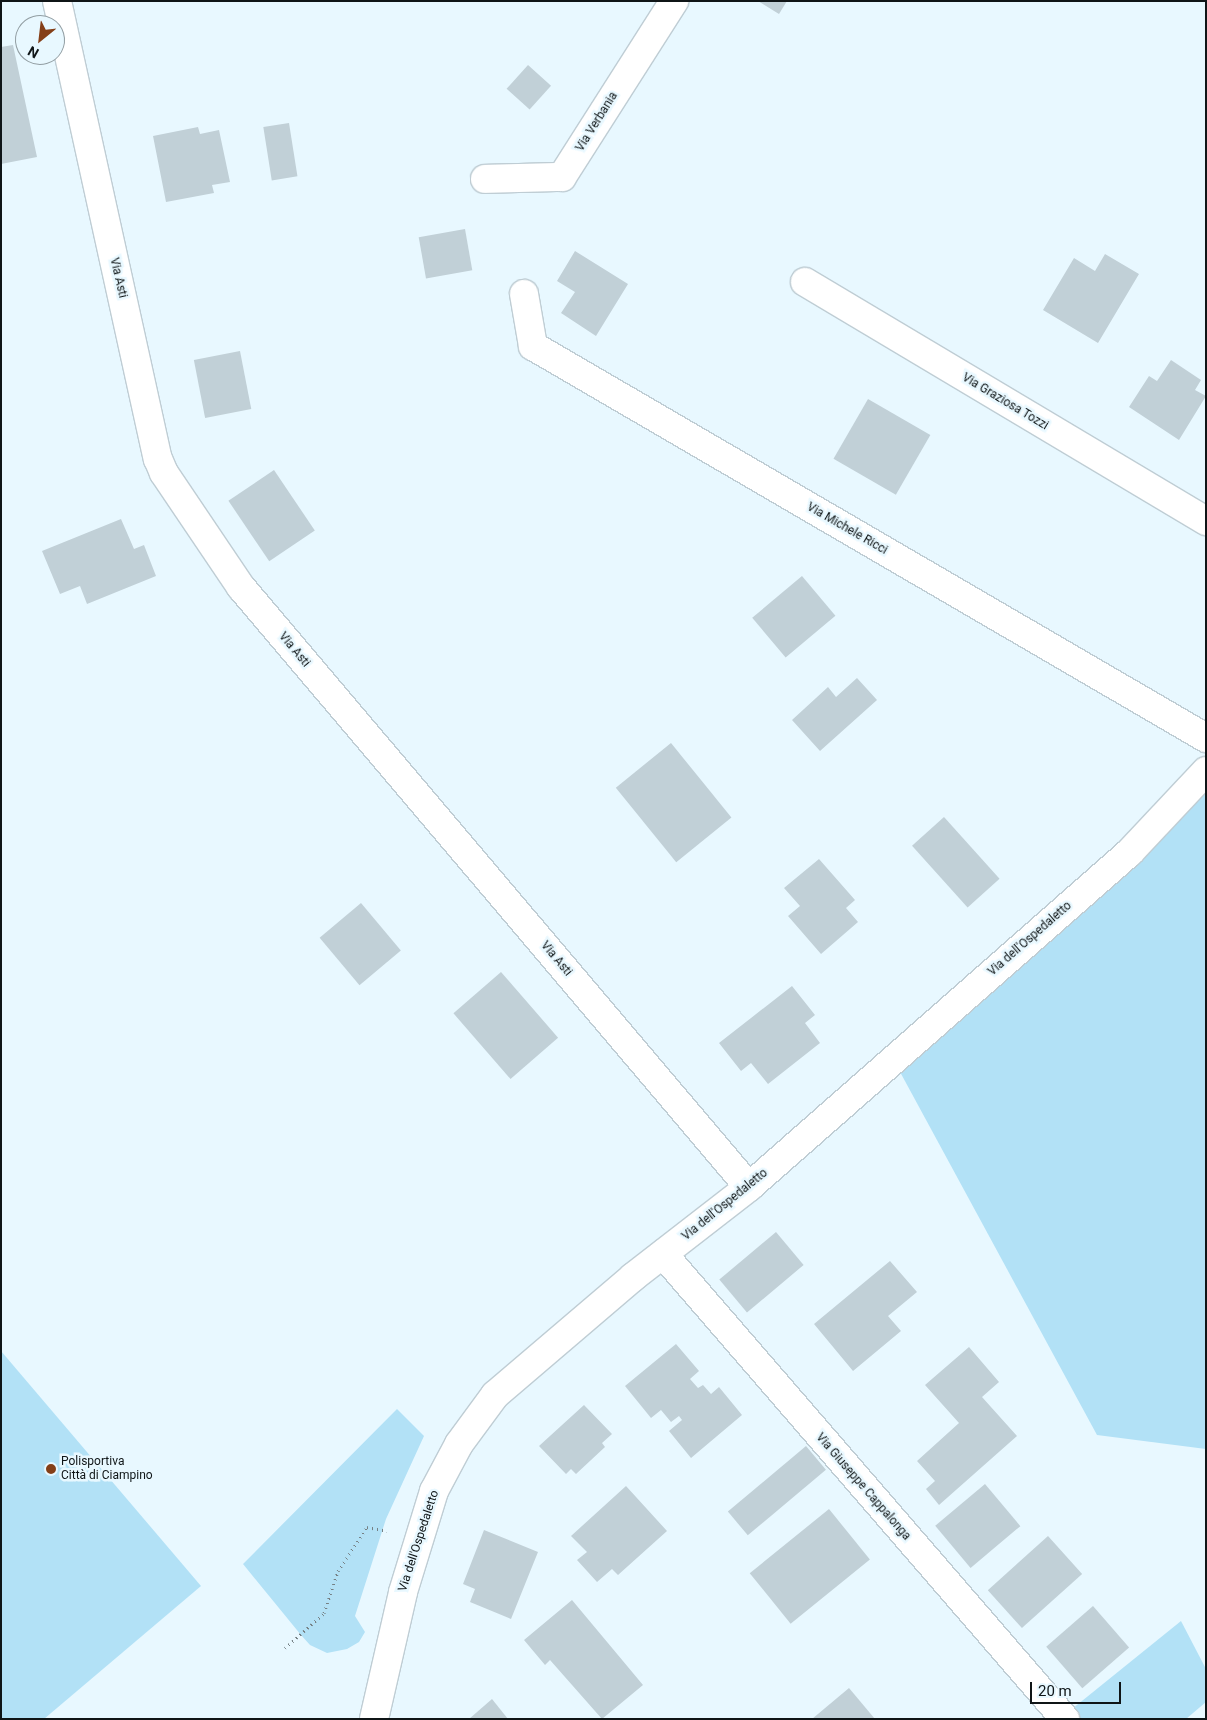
<!DOCTYPE html>
<meta charset="utf-8">
<style>
body{margin:0}
#map{position:relative;width:1207px;height:1720px;overflow:hidden;background:#e8f8ff;font-family:Roboto,sans-serif}
div>[style]{position:absolute}
.green>*{inset:0;background:#b2e1f6}
.building>*{inset:0;background:#c1d0d7;transform-origin:0 0}
.path>*{height:3px;margin-top:-1.5px;transform-origin:0;background:repeating-linear-gradient(90deg,#758084 0 1px,transparent 0 5px)}
.roads{filter:drop-shadow(1px 0 #bfcdd4) drop-shadow(-1px 0 #bfcdd4) drop-shadow(0 1px #bfcdd4) drop-shadow(0 -1px #bfcdd4)}
.street>*{height:28px;margin:-14px;padding:0 14px;transform-origin:14px;border-radius:14px;background:#fff}
.dots>*{width:14px;height:14px;translate:-50% -50%;box-sizing:border-box;border:2px solid #e8f8ff;border-radius:50%}
span{translate:-50% -50%;white-space:nowrap;text-align:center;line-height:1.15;-webkit-text-stroke:5px #e8f8ff;paint-order:stroke}
.street-label{font-size:12px;color:#0f1517}
.poi-label{font-size:12px;color:#0f1517}
.left{translate:0 -50%;text-align:left}
.frame{position:absolute;inset:0;border:2px solid #0f1517;pointer-events:none}
.north{position:absolute;left:15px;top:15px;width:50px;height:50px;box-sizing:border-box;background:#e8f8ff;border:1px solid #919da2;border-radius:50%;rotate:209deg;font-size:14px;font-weight:700;line-height:20px;text-align:center;color:#0f1517}
.north::after{content:'';display:block;margin:auto;width:18px;height:22px;background:#843f18;clip-path:polygon(50% 0,100% 100%,50% 72%,0 100%)}
.scale{position:absolute;left:1030px;top:1682px;width:91px;height:22px;box-sizing:border-box;border:2px solid #0f1517;border-top:0;padding-left:6px;font-size:15px;line-height:18px;white-space:nowrap;color:#0f1517;-webkit-text-stroke:4px #e8f8ff;paint-order:stroke}
</style>
<div id="map">
<div class="green">
<div style="clip-path:polygon(1206px 768px,1206px 1449px,1097px 1435px,893px 1059px)"></div>
<div style="clip-path:polygon(1px 1351px,201px 1586px,44px 1719px,1px 1719px)"></div>
<div style="clip-path:polygon(397px 1409px,424px 1436px,386px 1519px,355px 1616px,365px 1632px,359px 1642px,347px 1649px,327px 1653px,310px 1645px,301px 1635px,243px 1564px)"></div>
<div style="clip-path:polygon(1181px 1621px,1206px 1669px,1206px 1702px,1186px 1719px,1080px 1719px,1072px 1709px)"></div>
</div>
<div class="building">
<div style="clip-path:polygon(758px 1px,787px 1px,779px 14px)"></div>
<div style="clip-path:polygon(13px 45px,37px 157px,1px 164px,1px 47px)"></div>
<div style="left:528px;top:65px;width:31px;height:32px;rotate:42deg"></div>
<div style="left:289px;top:123px;width:54px;height:26px;rotate:81deg"></div>
<div style="clip-path:polygon(198px 127px,200px 134px,219px 130px,230px 182px,212px 185px,214px 193px,166px 202px,153px 136px)"></div>
<div style="left:465px;top:229px;width:42px;height:47px;rotate:80deg"></div>
<div style="clip-path:polygon(575px 251px,628px 284px,596px 336px,561px 313px,575px 292px,557px 281px)"></div>
<div style="clip-path:polygon(1105px 254px,1139px 274px,1098px 343px,1043px 310px,1074px 258px,1095px 271px)"></div>
<div style="left:240px;top:351px;width:59px;height:47px;rotate:79deg"></div>
<div style="clip-path:polygon(1171px 360px,1201px 380px,1195px 390px,1206px 396px,1179px 440px,1129px 407px,1149px 376px,1157px 381px)"></div>
<div style="left:868px;top:399px;width:72px;height:69px;rotate:30deg"></div>
<div style="left:274px;top:470px;width:73px;height:55px;rotate:56deg"></div>
<div style="clip-path:polygon(121px 519px,134px 549px,144px 545px,156px 576px,87px 604px,80px 586px,60px 594px,42px 551px)"></div>
<div style="left:802px;top:576px;width:52px;height:65px;rotate:50deg"></div>
<div style="clip-path:polygon(857px 678px,877px 700px,820px 751px,792px 720px,828px 687px,836px 697px)"></div>
<div style="left:671px;top:743px;width:96px;height:71px;rotate:51deg"></div>
<div style="left:944px;top:817px;width:83px;height:43px;rotate:48deg"></div>
<div style="clip-path:polygon(819px 859px,855px 900px,846px 908px,858px 922px,821px 954px,788px 916px,800px 906px,784px 888px)"></div>
<div style="left:361px;top:903px;width:62px;height:54px;rotate:50deg"></div>
<div style="left:501px;top:972px;width:87px;height:63px;rotate:49deg"></div>
<div style="clip-path:polygon(792px 986px,815px 1015px,805px 1023px,820px 1043px,768px 1084px,751px 1063px,741px 1071px,719px 1043px)"></div>
<div style="left:776px;top:1232px;width:43px;height:74px;rotate:50deg"></div>
<div style="clip-path:polygon(890px 1261px,917px 1292px,888px 1316px,901px 1331px,853px 1371px,814px 1324px)"></div>
<div style="clip-path:polygon(676px 1344px,699px 1371px,690px 1379px,698px 1388px,703px 1385px,711px 1394px,719px 1387px,742px 1415px,691px 1458px,669px 1431px,682px 1420px,679px 1416px,671px 1422px,661px 1410px,651px 1418px,625px 1386px)"></div>
<div style="clip-path:polygon(969px 1347px,999px 1382px,982px 1397px,1017px 1436px,939px 1505px,926px 1489px,935px 1481px,917px 1461px,959px 1423px,925px 1385px)"></div>
<div style="clip-path:polygon(584px 1405px,612px 1434px,602px 1443px,605px 1447px,576px 1474px,571px 1469px,566px 1474px,539px 1446px)"></div>
<div style="left:806px;top:1446px;width:31px;height:102px;rotate:50deg"></div>
<div style="left:985px;top:1484px;width:55px;height:65px;rotate:50deg"></div>
<div style="clip-path:polygon(626px 1486px,667px 1531px,618px 1575px,612px 1569px,597px 1582px,577px 1560px,587px 1552px,571px 1536px)"></div>
<div style="left:829px;top:1509px;width:65px;height:102px;rotate:51deg"></div>
<div style="clip-path:polygon(484px 1530px,538px 1552px,511px 1619px,470px 1602px,475px 1589px,463px 1584px)"></div>
<div style="left:1048px;top:1536px;width:51px;height:81px;rotate:48deg"></div>
<div style="clip-path:polygon(572px 1600px,643px 1685px,602px 1719px,550px 1660px,545px 1665px,524px 1640px)"></div>
<div style="left:1093px;top:1606px;width:55px;height:62px;rotate:49deg"></div>
<div style="clip-path:polygon(849px 1688px,875px 1719px,812px 1719px)"></div>
<div style="clip-path:polygon(492px 1699px,508px 1719px,469px 1719px)"></div>
</div>
<div class="path">
<div style="left:285px;top:1648px;width:52px;rotate:-41.9deg"></div>
<div style="left:324px;top:1613px;width:44px;rotate:-71.6deg"></div>
<div style="left:338px;top:1571px;width:53px;rotate:-56.6deg"></div>
<div style="left:367px;top:1527px;width:20px;rotate:11deg"></div>
</div>
<div class="roads">
<div class="street">
<div style="left:57px;top:1px;width:469px;rotate:77.6deg"></div>
<div style="left:158px;top:459px;width:15px;rotate:67deg"></div>
<div style="left:164px;top:473px;width:138px;rotate:56deg"></div>
<div style="left:241px;top:587px;width:786px;rotate:49.75deg"></div>
<div style="left:485px;top:179px;width:77px;rotate:-1.5deg"></div>
<div style="left:562px;top:177px;width:209px;rotate:-57.5deg"></div>
<div style="left:805px;top:282px;width:467px;rotate:30.8deg"></div>
<div style="left:524px;top:294px;width:53px;rotate:80.2deg"></div>
<div style="left:533px;top:346px;width:779px;rotate:30.22deg"></div>
<div style="left:663px;top:1254px;width:615px;rotate:49.16deg"></div>
<div style="left:374px;top:1719px;width:130px;rotate:-77.1deg"></div>
<div style="left:403px;top:1592px;width:106px;rotate:-72.9deg"></div>
<div style="left:434px;top:1491px;width:53px;rotate:-62deg"></div>
<div style="left:459px;top:1444px;width:61px;rotate:-53.7deg"></div>
<div style="left:495px;top:1395px;width:182px;rotate:-40.5deg"></div>
<div style="left:633px;top:1277px;width:147px;rotate:-37.8deg"></div>
<div style="left:749px;top:1187px;width:507px;rotate:-41.32deg"></div>
<div style="left:1130px;top:852px;width:111px;rotate:-46.8deg"></div>
</div>
</div>
<div class="dots">
<div style="left:51px;top:1469px;background:#843f18"></div>
</div>
<div class="street-label">
<span style="left:597px;top:122px;rotate:-58deg">Via Verbania</span>
<span style="left:118px;top:278px;rotate:77deg">Via Asti</span>
<span style="left:1005px;top:402px;rotate:31deg">Via Graziosa Tozzi</span>
<span style="left:847px;top:529px;rotate:30deg">Via Michele Ricci</span>
<span style="left:294px;top:650px;rotate:50deg">Via Asti</span>
<span style="left:1030px;top:939px;rotate:-41deg">Via dell'Ospedaletto</span>
<span style="left:556px;top:959px;rotate:50deg">Via Asti</span>
<span style="left:725px;top:1205px;rotate:-39deg">Via dell'Ospedaletto</span>
<span style="left:863px;top:1487px;rotate:49deg">Via Giuseppe Cappalonga</span>
<span style="left:419px;top:1541px;rotate:-72deg">Via dell'Ospedaletto</span>
</div>
<div class="poi-label">
<span class="left" style="left:61px;top:1469px">Polisportiva<br>Città di Ciampino</span>
</div>
<div class="frame"></div>
<div class="north">N</div>
<div class="scale">20 m</div>
</div>
